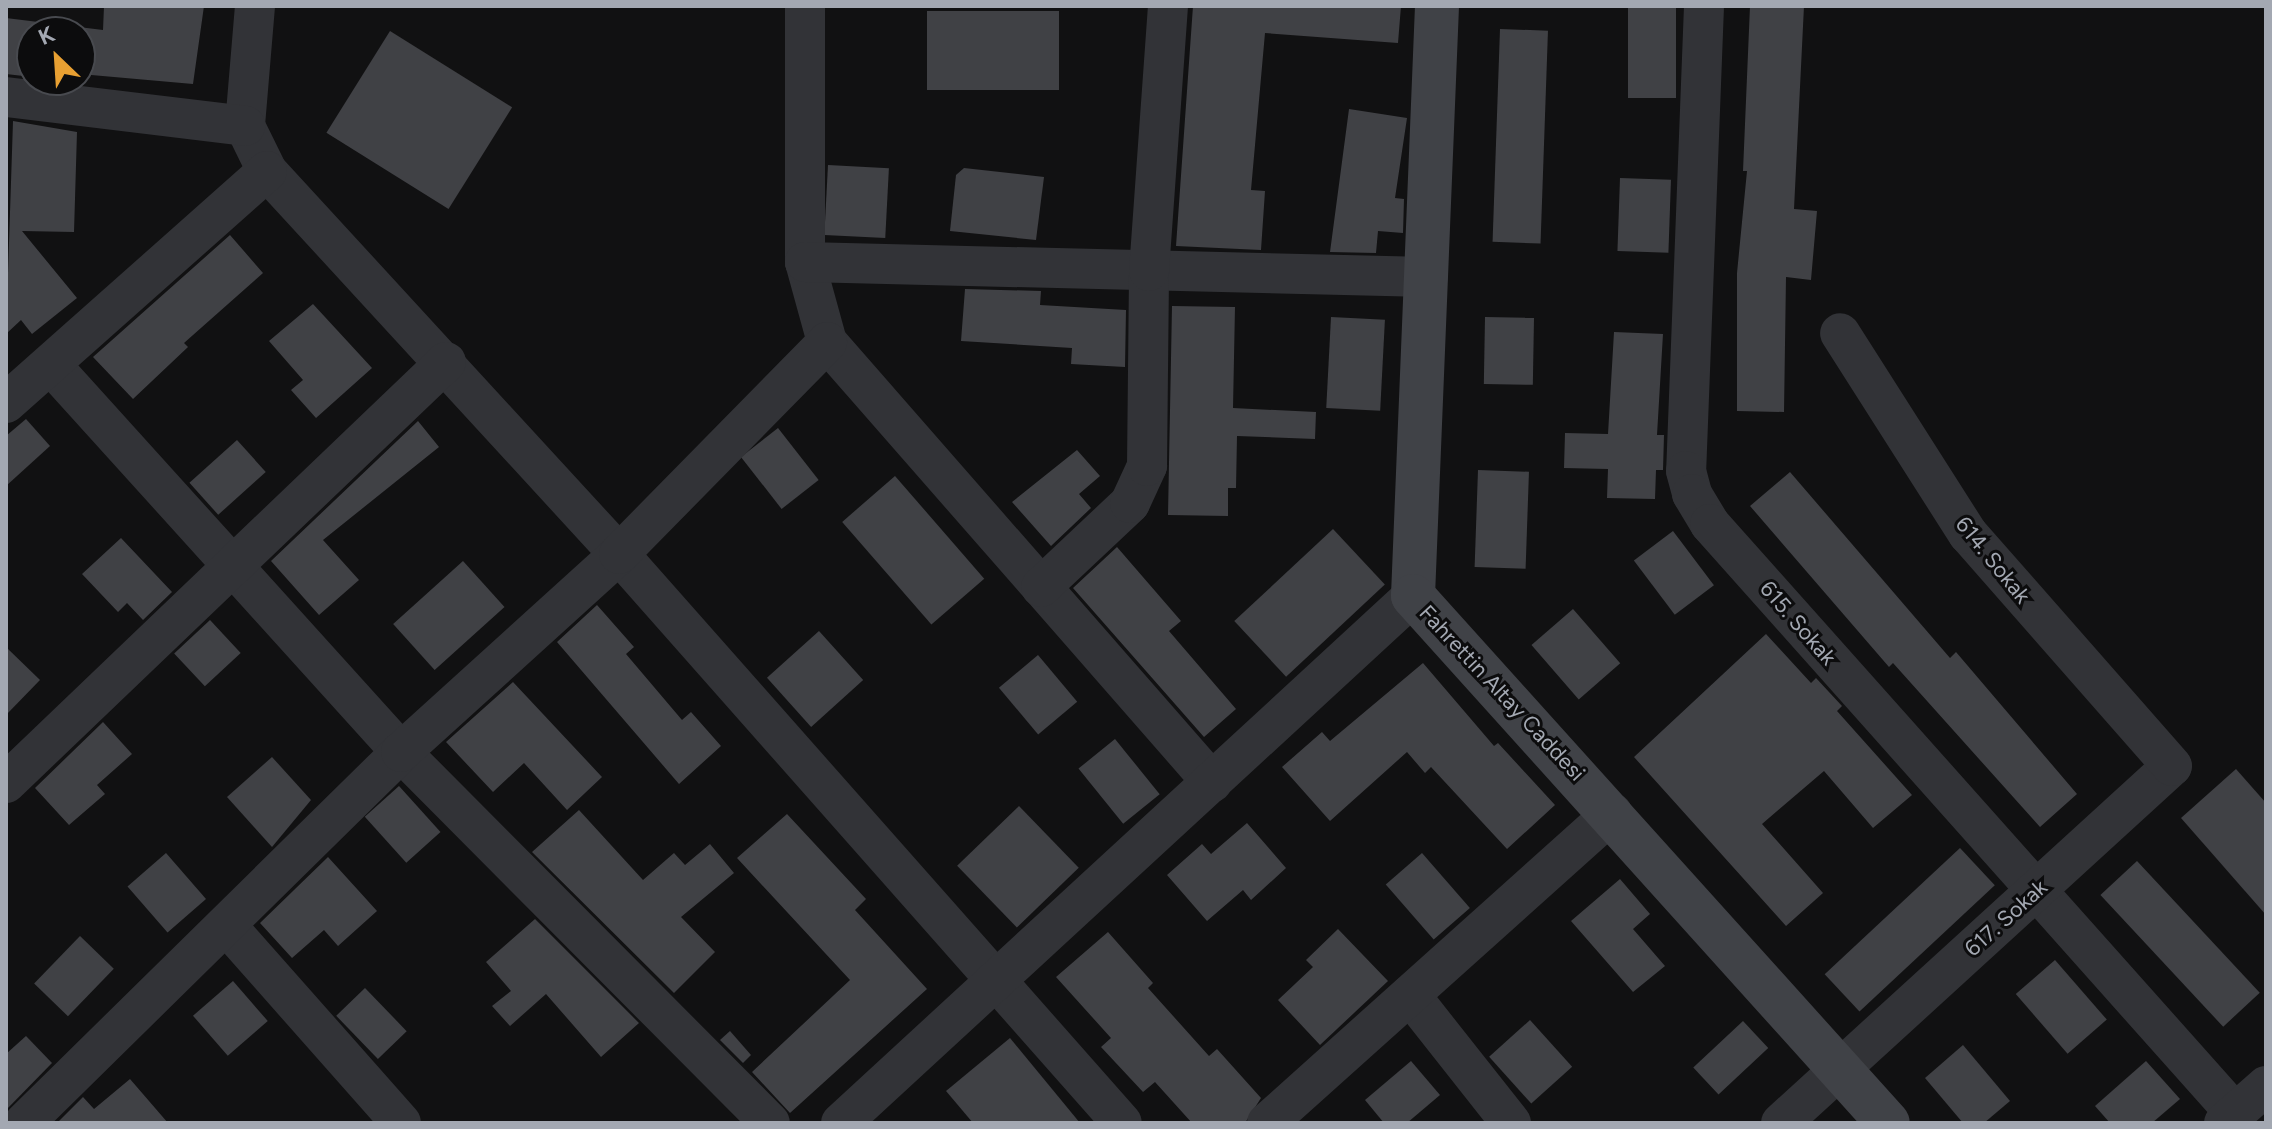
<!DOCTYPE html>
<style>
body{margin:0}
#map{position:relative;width:2272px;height:1129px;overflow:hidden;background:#111112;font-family:Figtree,sans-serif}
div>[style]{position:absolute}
.building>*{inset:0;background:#404145;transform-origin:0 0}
.street>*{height:40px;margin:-20px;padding:0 20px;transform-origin:20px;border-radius:20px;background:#323337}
.secondary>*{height:44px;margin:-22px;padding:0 22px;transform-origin:22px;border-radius:22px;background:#404247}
span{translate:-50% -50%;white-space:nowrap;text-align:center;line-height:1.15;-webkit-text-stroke:6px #0c0c0d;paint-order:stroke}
.street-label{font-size:22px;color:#a3a8b2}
.frame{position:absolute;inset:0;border:8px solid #a3a8b2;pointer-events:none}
.north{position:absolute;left:16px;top:16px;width:80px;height:80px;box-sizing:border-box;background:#0c0c0d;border:2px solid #484a4f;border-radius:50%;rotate:335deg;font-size:22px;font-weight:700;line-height:32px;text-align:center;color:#a3a8b2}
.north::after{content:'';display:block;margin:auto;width:28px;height:36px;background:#e8a032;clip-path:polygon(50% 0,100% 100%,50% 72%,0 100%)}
</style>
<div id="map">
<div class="building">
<div style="clip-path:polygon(104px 6px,204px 6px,193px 84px,80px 74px,80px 32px,32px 32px,32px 77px,6px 74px,6px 18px,103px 30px)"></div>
<div style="clip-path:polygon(1193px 6px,1401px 6px,1398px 43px,1265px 33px,1251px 190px,1265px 191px,1261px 250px,1176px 246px)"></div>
<div style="left:1628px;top:6px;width:48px;height:92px"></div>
<div style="clip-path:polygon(1750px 6px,1804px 6px,1794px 209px,1817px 211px,1811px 280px,1786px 277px,1784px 412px,1737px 411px,1737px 273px,1747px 171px,1743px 171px)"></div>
<div style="left:927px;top:11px;width:132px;height:79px"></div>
<div style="left:1500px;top:29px;width:48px;height:213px;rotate:2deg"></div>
<div style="left:390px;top:31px;width:144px;height:120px;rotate:32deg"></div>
<div style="clip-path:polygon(1349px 109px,1407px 118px,1395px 198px,1404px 199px,1403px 233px,1378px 231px,1376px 253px,1330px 252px)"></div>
<div style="clip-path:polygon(13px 121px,77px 132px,74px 232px,22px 231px,77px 298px,32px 334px,21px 320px,6px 334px)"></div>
<div style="left:828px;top:165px;width:61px;height:70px;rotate:3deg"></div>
<div style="clip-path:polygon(964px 168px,1044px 177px,1036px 240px,950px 231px,956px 175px)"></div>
<div style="left:1620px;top:178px;width:51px;height:73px;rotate:2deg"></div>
<div style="clip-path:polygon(230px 235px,263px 273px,184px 343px,188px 347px,133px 399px,93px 357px)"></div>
<div style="clip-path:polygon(965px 289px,1041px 291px,1040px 305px,1126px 310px,1125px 367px,1071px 364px,1072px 348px,961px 341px)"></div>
<div style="clip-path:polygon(313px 304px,372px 368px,316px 418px,291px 390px,303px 380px,269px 341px)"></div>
<div style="clip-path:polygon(1172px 306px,1235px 307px,1233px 408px,1316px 412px,1315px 439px,1237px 436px,1236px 488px,1228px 488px,1228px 516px,1168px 515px)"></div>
<div style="left:1331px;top:317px;width:54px;height:91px;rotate:3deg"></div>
<div style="left:1485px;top:317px;width:49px;height:67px;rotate:1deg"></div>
<div style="clip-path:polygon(1614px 332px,1663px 334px,1657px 435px,1664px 435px,1663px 470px,1656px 470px,1655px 499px,1607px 498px,1608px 469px,1564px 468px,1565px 433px,1608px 434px)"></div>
<div style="clip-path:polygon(26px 419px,50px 446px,6px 486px,6px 436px)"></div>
<div style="clip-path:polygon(418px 421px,439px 447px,323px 540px,359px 580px,319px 615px,271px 561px)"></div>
<div style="left:778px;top:428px;width:66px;height:47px;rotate:52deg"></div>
<div style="left:237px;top:440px;width:43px;height:64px;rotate:48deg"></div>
<div style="clip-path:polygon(1077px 450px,1100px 476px,1079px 494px,1091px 508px,1051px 546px,1012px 502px)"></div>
<div style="left:1478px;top:470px;width:51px;height:97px;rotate:2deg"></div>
<div style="clip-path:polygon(1790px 472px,1950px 658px,1956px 652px,2077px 794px,2040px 827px,1893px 663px,1889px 667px,1750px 506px)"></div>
<div style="left:895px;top:476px;width:136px;height:70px;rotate:49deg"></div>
<div style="left:1333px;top:529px;width:76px;height:135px;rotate:47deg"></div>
<div style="left:1673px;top:531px;width:68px;height:49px;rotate:53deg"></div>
<div style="clip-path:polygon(121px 538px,172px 592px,143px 620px,127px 603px,118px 612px,82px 574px)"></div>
<div style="clip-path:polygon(1117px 547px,1181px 621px,1169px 631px,1236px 709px,1204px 737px,1073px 588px)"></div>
<div style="left:463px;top:561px;width:62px;height:94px;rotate:48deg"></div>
<div style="clip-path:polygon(597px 605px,634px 647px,626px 654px,682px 720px,691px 712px,721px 746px,679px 784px,557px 642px)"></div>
<div style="left:1573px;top:609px;width:72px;height:55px;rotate:49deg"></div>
<div style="left:210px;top:620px;width:45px;height:49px;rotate:47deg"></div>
<div style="left:819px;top:631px;width:66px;height:70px;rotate:48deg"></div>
<div style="clip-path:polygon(1766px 634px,1811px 683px,1816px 678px,1842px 706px,1837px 711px,1912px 795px,1873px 828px,1824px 771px,1762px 824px,1823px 893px,1786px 926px,1634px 757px)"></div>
<div style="clip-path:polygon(6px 647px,40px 680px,6px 715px)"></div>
<div style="left:1038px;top:655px;width:61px;height:51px;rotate:50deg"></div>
<div style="clip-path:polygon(1423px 663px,1494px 746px,1498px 743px,1555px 805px,1507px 849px,1431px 767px,1425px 773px,1407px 752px,1330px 821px,1282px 767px,1322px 732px,1330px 741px)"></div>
<div style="clip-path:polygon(513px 682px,602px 777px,567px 810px,524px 763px,493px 792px,446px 742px)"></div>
<div style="clip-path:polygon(103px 722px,132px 754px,97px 785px,105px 794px,69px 825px,35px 788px)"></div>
<div style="left:1115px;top:739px;width:71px;height:47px;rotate:51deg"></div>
<div style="clip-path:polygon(272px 757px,311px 800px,272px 847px,227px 797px)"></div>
<div style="clip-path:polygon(2236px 769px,2266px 803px,2266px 915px,2181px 818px)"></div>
<div style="left:399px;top:786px;width:62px;height:46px;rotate:48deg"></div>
<div style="left:1019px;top:806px;width:86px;height:86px;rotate:46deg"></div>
<div style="clip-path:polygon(579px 810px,643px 880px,674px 853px,685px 865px,710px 844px,734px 873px,681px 917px,715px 952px,674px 993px,532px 852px)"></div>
<div style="clip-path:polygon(787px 814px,866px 899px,855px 910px,927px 989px,790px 1113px,752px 1072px,850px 980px,737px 858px)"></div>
<div style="clip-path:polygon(1247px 823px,1286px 868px,1251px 900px,1243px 890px,1207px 921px,1167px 875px,1202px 844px,1211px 854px)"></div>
<div style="left:1960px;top:848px;width:51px;height:185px;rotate:47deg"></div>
<div style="left:166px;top:853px;width:61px;height:51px;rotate:49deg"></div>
<div style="left:1422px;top:853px;width:73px;height:48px;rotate:49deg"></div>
<div style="clip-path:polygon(328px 857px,377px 911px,338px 946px,324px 930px,292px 958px,260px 923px)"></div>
<div style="left:2137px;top:861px;width:180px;height:50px;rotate:47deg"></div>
<div style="clip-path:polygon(1620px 879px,1650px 914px,1633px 929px,1665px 966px,1633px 992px,1571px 921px)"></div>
<div style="clip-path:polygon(535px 919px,639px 1023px,601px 1057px,546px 994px,510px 1026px,492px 1006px,511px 991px,486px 962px)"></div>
<div style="clip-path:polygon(1338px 929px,1388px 981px,1320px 1045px,1278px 1000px,1313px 967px,1306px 960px)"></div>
<div style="clip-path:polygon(1108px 932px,1153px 983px,1148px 988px,1209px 1056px,1217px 1049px,1261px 1098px,1245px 1123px,1192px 1123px,1155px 1082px,1143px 1092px,1101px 1047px,1111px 1038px,1056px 977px)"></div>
<div style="left:80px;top:936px;width:47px;height:66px;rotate:44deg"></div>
<div style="left:2055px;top:960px;width:79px;height:52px;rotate:49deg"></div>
<div style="left:233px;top:981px;width:53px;height:53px;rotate:49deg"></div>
<div style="left:365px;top:988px;width:60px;height:40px;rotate:46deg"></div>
<div style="left:1530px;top:1020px;width:63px;height:55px;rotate:48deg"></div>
<div style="left:1743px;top:1021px;width:37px;height:68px;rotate:47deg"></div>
<div style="clip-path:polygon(730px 1031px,751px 1055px,743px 1063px,720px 1040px)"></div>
<div style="clip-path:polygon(26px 1036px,52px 1063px,6px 1110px,6px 1054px)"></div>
<div style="clip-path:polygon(1010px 1038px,1080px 1123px,973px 1123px,946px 1091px)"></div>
<div style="clip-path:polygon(1963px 1045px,2010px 1101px,1984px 1123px,1963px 1123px,1925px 1078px)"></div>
<div style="clip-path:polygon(1411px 1061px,1440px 1095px,1407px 1123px,1384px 1123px,1365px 1100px)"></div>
<div style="clip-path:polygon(2146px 1061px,2180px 1099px,2152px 1123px,2110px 1123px,2095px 1106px)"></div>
<div style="clip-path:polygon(130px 1079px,168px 1123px,57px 1123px,83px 1097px,94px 1109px)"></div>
</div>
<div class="street">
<div style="left:255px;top:6px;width:120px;rotate:94.8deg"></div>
<div style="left:245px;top:126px;width:50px;rotate:63.9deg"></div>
<div style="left:267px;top:171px;width:520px;rotate:47.42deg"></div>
<div style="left:619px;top:554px;width:759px;rotate:48.52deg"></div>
<div style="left:805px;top:6px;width:256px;rotate:90deg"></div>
<div style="left:805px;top:262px;width:83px;rotate:74.6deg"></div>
<div style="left:827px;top:342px;width:585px;rotate:48.81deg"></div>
<div style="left:1704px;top:6px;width:465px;rotate:92.2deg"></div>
<div style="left:1686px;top:471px;width:24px;rotate:75deg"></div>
<div style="left:1692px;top:494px;width:35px;rotate:59deg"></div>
<div style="left:1710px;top:524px;width:789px;rotate:48.29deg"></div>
<div style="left:6px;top:97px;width:241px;rotate:6.9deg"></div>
<div style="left:805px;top:262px;width:623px;rotate:1.38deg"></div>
<div style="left:51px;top:365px;width:522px;rotate:47.87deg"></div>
<div style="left:401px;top:752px;width:523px;rotate:45.15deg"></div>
<div style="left:6px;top:403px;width:349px;rotate:-41.6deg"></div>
<div style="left:1041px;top:587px;width:122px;rotate:-43.3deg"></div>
<div style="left:1130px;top:503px;width:41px;rotate:-65.3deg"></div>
<div style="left:1147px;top:466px;width:195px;rotate:-89.4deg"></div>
<div style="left:1149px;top:271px;width:266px;rotate:-85.9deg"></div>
<div style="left:6px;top:783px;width:609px;rotate:-43.74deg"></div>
<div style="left:226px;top:925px;width:264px;rotate:48.5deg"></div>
<div style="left:1410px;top:995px;width:163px;rotate:51.7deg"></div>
<div style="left:24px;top:1123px;width:529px;rotate:-44.54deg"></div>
<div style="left:401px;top:752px;width:294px;rotate:-42.2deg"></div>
<div style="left:619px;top:554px;width:297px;rotate:-45.5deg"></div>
<div style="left:841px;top:1123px;width:778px;rotate:-42.66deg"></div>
<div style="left:1267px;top:1123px;width:464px;rotate:-41.9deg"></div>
<div style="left:1781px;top:1123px;width:529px;rotate:-42.4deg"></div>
<div style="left:2172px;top:766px;width:309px;rotate:-131.3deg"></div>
<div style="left:1968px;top:534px;width:238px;rotate:-122.5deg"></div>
<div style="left:2224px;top:1123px;width:56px;rotate:-41.4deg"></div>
</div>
<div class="secondary">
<div style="left:1437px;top:6px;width:590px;rotate:92.33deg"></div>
<div style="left:1413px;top:596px;width:709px;rotate:47.97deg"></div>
</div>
<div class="street-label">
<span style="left:1993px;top:560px;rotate:51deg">614. Sokak</span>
<span style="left:1798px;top:623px;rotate:49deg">615. Sokak</span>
<span style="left:1502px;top:693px;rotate:47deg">Fahrettin Altay Caddesi</span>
<span style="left:2006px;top:918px;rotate:-42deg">617. Sokak</span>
</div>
<div class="frame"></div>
<div class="north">K</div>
</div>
